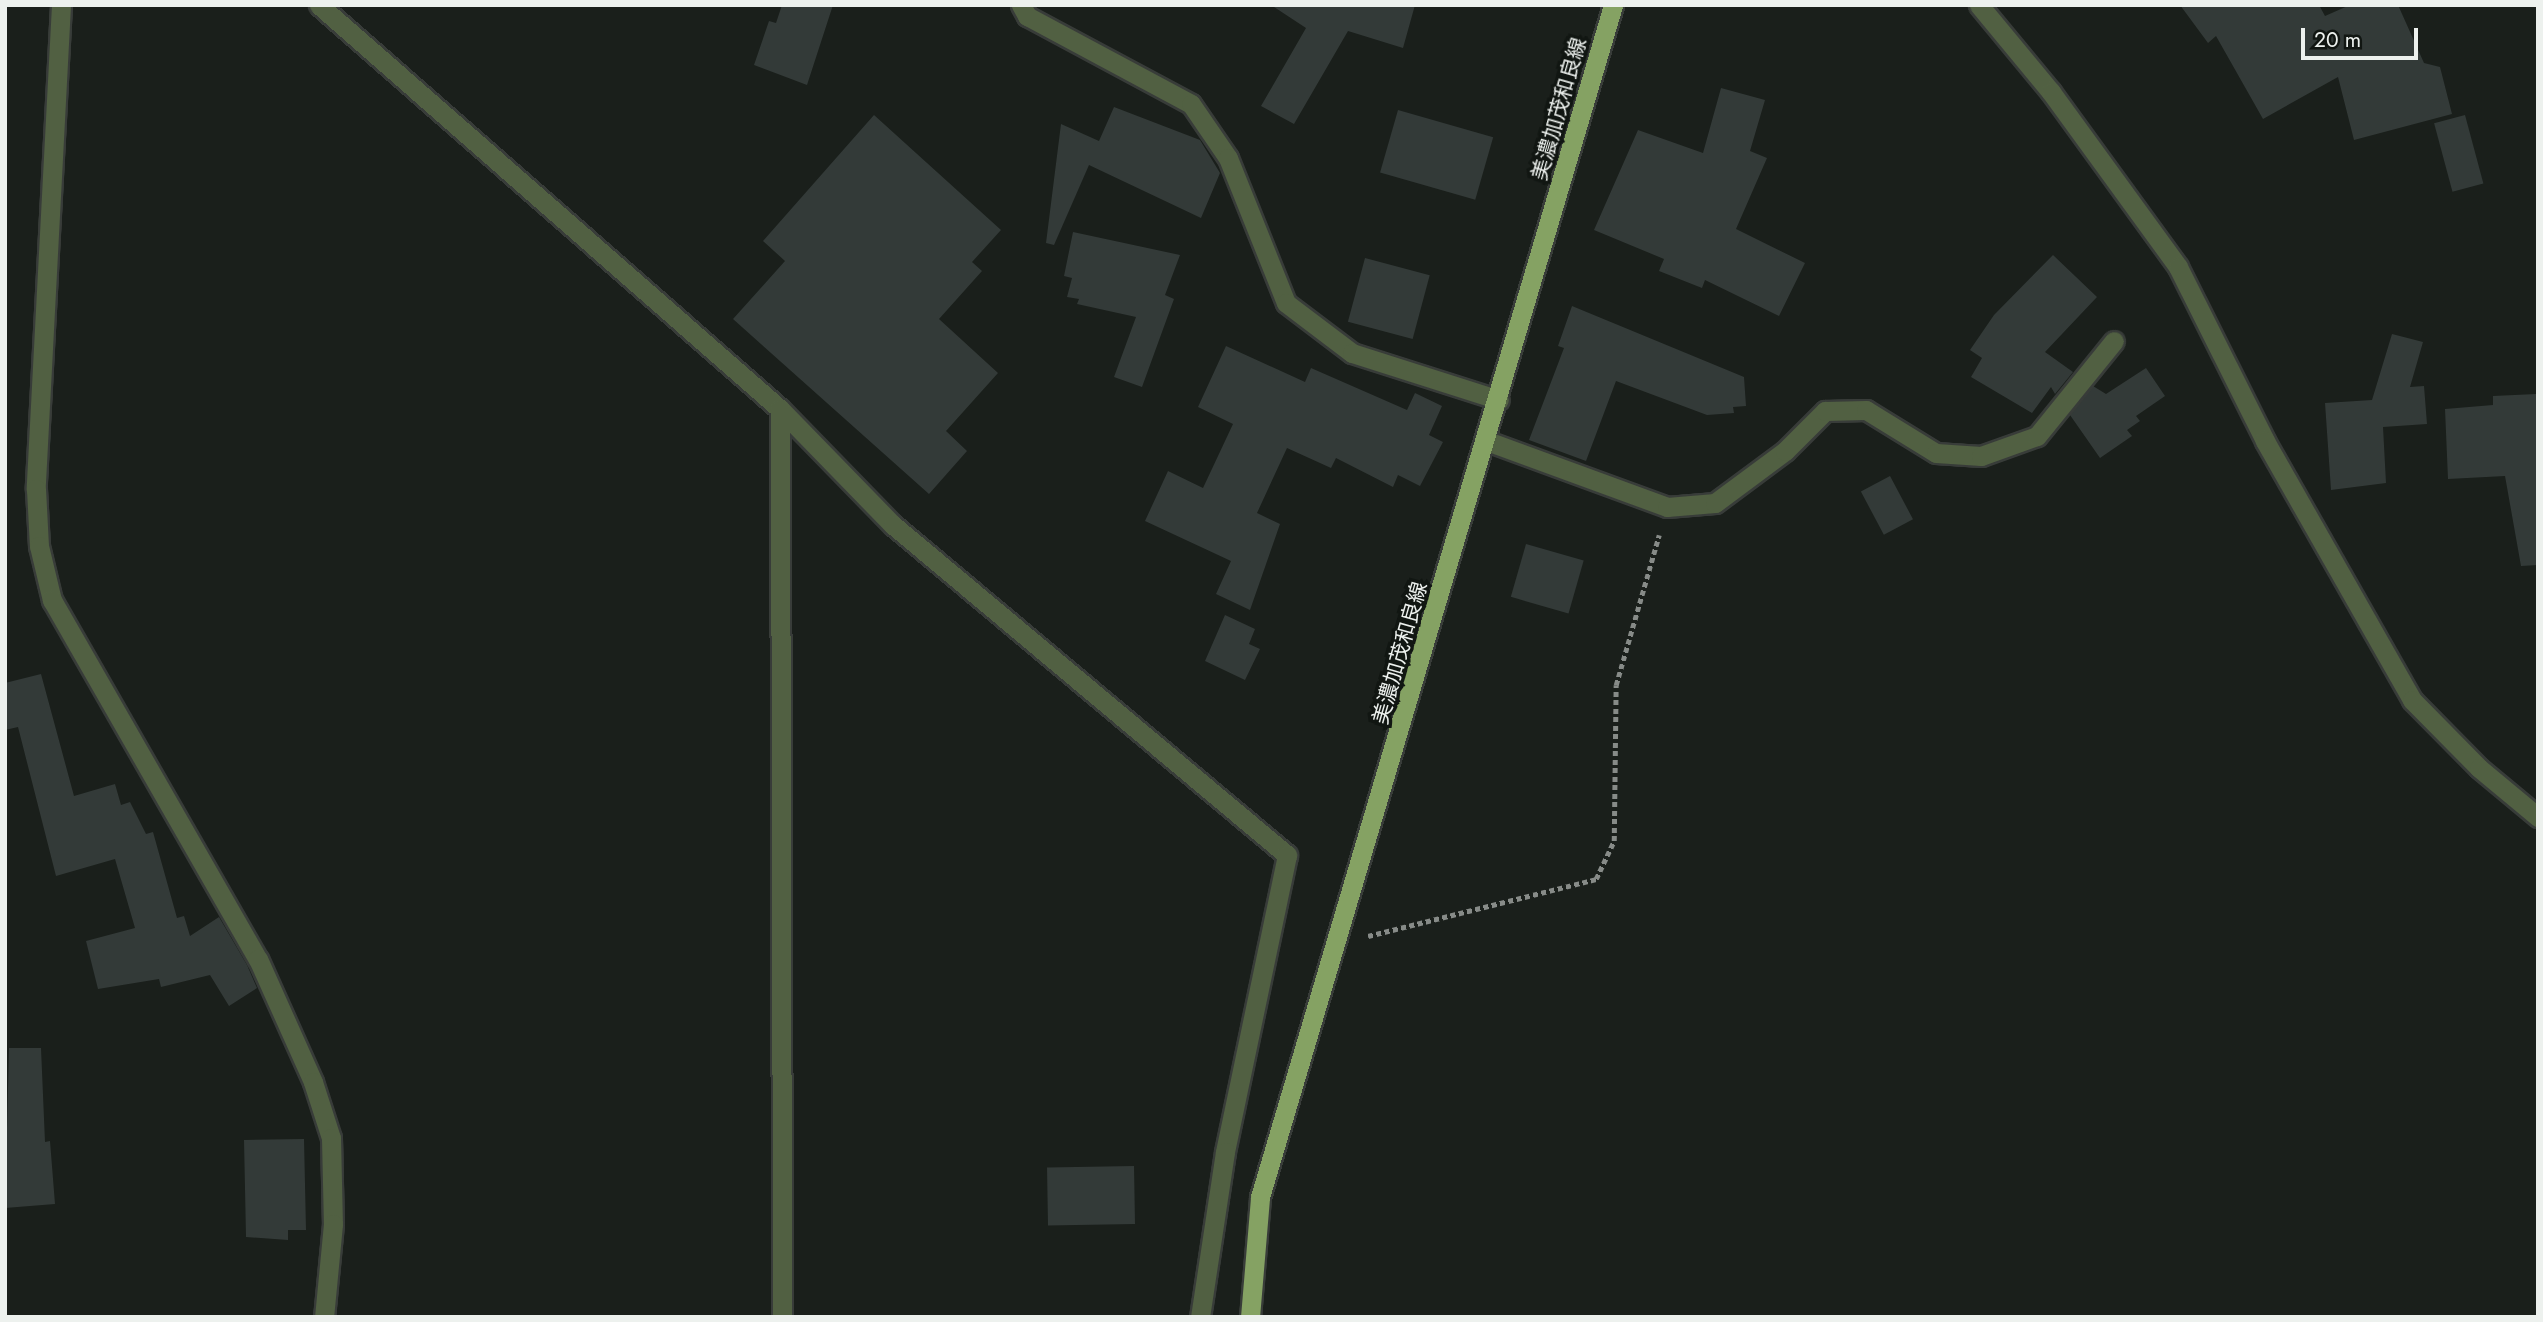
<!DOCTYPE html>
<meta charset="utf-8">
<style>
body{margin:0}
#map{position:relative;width:2543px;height:1322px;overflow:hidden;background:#1a1f1b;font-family:Jost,"Noto Sans JP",sans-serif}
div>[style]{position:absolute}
.building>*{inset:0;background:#333a38;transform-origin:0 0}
.path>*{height:4.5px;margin-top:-2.25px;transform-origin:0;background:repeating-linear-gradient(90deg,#878b88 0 5px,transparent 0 8.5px)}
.roads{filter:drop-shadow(2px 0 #383c39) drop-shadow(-2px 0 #383c39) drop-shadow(0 2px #383c39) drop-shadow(0 -2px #383c39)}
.minor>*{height:19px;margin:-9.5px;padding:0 9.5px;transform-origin:9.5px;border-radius:9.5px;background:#516042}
.tertiary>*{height:19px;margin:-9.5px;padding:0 9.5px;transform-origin:9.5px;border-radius:9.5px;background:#516042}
.primary>*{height:19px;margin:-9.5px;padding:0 9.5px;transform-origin:9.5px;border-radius:9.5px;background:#85a263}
span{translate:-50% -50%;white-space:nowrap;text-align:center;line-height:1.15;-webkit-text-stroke:7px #111612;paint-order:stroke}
.street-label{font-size:21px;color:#edf1ee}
.frame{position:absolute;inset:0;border:7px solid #edf1ee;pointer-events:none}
.scale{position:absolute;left:2301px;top:28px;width:117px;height:32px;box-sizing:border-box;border:4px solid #edf1ee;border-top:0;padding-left:9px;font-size:21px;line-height:24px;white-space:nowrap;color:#edf1ee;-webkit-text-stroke:5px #111612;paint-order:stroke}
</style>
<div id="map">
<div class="building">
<div style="clip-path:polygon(782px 5px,833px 5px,807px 85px,754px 65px,769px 21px,776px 23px)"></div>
<div style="clip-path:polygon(1271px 5px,1415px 5px,1403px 48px,1348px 31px,1294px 124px,1261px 106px,1306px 28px)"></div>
<div style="clip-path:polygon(2180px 5px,2319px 5px,2325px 16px,2350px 5px,2398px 5px,2424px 63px,2440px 67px,2452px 114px,2354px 140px,2338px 77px,2263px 119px,2216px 36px,2208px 43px)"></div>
<div style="clip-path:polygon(1721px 88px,1765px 100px,1750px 151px,1767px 158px,1736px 229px,1805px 263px,1779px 316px,1705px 280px,1702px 288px,1659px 271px,1664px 259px,1594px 230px,1638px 130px,1703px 153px)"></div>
<div style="clip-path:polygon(1114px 107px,1200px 140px,1220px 173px,1201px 218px,1089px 165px,1054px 245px,1046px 243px,1061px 124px,1099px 141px)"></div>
<div style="left:1398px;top:110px;width:99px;height:65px;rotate:16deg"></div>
<div style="clip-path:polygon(874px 115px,1001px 230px,972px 262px,982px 271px,939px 319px,998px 373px,946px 431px,967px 451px,929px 494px,733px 319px,785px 261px,763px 241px)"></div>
<div style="left:2465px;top:115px;width:71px;height:32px;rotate:75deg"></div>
<div style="clip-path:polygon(1073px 232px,1180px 255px,1165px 295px,1174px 299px,1142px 387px,1114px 377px,1136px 317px,1077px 304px,1079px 299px,1067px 297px,1072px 278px,1064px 276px)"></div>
<div style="clip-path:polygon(2053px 255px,2097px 297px,2045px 352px,2073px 372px,2055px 394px,2051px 387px,2032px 413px,1971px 377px,1982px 358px,1970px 350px,1994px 315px)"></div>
<div style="left:1365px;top:258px;width:67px;height:66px;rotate:15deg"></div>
<div style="clip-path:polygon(1572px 306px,1744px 377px,1746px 406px,1733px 407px,1734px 413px,1707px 415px,1616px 381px,1586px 461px,1529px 440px,1564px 348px,1558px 346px)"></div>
<div style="clip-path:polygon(2392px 334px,2423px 342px,2410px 387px,2424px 386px,2427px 424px,2383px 427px,2386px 483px,2331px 490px,2325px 403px,2372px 400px)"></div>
<div style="clip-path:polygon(1226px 346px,1305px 382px,1311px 368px,1407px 410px,1415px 393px,1442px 406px,1429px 435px,1443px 442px,1420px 486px,1398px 475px,1393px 487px,1336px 458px,1331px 468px,1287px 448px,1257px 513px,1280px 524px,1250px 610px,1216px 594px,1231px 561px,1145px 521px,1168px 471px,1203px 488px,1233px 424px,1198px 407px)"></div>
<div style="clip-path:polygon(2146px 368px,2165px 396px,2136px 416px,2140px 421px,2127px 430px,2132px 436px,2100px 458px,2070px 415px,2093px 386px,2106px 394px)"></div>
<div style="clip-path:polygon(2536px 394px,2538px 565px,2521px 566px,2505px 476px,2448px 479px,2445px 409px,2493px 405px,2493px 396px)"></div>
<div style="left:1890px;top:476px;width:49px;height:33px;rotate:62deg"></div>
<div style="left:1526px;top:544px;width:60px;height:55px;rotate:16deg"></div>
<div style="clip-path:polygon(1225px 615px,1255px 629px,1249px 644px,1260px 649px,1245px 680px,1205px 661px)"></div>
<div style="clip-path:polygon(41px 674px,74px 796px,115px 784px,121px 805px,130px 802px,146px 834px,153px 832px,177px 918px,184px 916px,190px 936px,219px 917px,247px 965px,257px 988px,229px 1006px,210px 975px,161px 987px,159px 979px,98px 989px,86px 941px,135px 928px,115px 859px,56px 876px,18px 727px,5px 730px,5px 683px)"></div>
<div style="clip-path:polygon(9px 1048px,41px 1048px,45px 1142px,50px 1141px,55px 1204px,5px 1208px)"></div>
<div style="clip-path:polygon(304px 1139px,306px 1230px,288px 1230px,288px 1240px,246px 1237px,244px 1140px)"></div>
<div style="left:1134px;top:1166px;width:58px;height:87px;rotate:89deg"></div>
</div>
<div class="path">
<div style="left:1368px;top:936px;width:235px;rotate:-14deg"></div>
<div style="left:1596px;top:879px;width:42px;rotate:-64.7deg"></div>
<div style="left:1614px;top:841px;width:156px;rotate:-89.3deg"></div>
<div style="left:1616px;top:685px;width:156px;rotate:-74deg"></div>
</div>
<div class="roads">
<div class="minor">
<div style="left:61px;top:5px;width:485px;rotate:93deg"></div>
<div style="left:36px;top:489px;width:57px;rotate:87deg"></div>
<div style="left:39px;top:546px;width:56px;rotate:76.5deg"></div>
<div style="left:52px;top:600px;width:414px;rotate:60.2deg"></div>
<div style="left:258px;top:959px;width:135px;rotate:65.9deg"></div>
<div style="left:313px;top:1082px;width:59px;rotate:72.2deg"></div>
<div style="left:331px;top:1138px;width:86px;rotate:88.7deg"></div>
<div style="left:333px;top:1224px;width:93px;rotate:95.5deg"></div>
<div style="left:319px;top:5px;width:613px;rotate:41.23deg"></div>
<div style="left:780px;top:409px;width:162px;rotate:45.8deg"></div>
<div style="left:893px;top:525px;width:514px;rotate:39.95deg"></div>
<div style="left:1287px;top:855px;width:303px;rotate:101.8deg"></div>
<div style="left:1225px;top:1152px;width:167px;rotate:98.6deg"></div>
<div style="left:1021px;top:5px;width:13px;rotate:61deg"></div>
<div style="left:1027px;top:16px;width:186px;rotate:28.2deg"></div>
<div style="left:1191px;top:104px;width:65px;rotate:55.6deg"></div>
<div style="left:1228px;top:158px;width:156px;rotate:68.2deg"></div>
<div style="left:1286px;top:303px;width:83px;rotate:37.1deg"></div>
<div style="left:1352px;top:353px;width:154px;rotate:17.7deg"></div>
<div style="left:780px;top:409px;width:908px;rotate:89.87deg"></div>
<div style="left:1487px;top:441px;width:192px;rotate:20.1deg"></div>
<div style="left:1667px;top:507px;width:48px;rotate:-4.8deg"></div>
<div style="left:1715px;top:503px;width:87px;rotate:-36.6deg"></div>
<div style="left:1785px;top:451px;width:57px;rotate:-45deg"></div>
<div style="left:1825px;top:411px;width:41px;rotate:-1.4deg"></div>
<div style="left:1866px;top:410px;width:82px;rotate:31.6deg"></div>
<div style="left:1936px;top:453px;width:45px;rotate:3.8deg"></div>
<div style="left:1981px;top:456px;width:59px;rotate:-19.7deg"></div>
<div style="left:2037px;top:436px;width:122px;rotate:-51deg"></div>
</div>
<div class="tertiary">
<div style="left:1979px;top:5px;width:113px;rotate:50.4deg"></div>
<div style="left:2051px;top:92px;width:216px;rotate:54deg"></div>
<div style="left:2178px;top:267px;width:195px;rotate:63.4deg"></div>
<div style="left:2265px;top:441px;width:298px;rotate:60.4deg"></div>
<div style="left:2412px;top:700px;width:95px;rotate:45.4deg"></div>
<div style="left:2479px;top:768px;width:77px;rotate:39.7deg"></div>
</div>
<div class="primary">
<div style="left:1250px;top:1317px;width:120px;rotate:-85.2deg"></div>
<div style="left:1260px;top:1197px;width:1243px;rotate:-73.5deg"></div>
</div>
</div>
<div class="street-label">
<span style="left:1559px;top:109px;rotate:-74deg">美濃加茂和良線</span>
<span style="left:1400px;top:653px;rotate:-74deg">美濃加茂和良線</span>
</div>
<div class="frame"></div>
<div class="scale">20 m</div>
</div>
